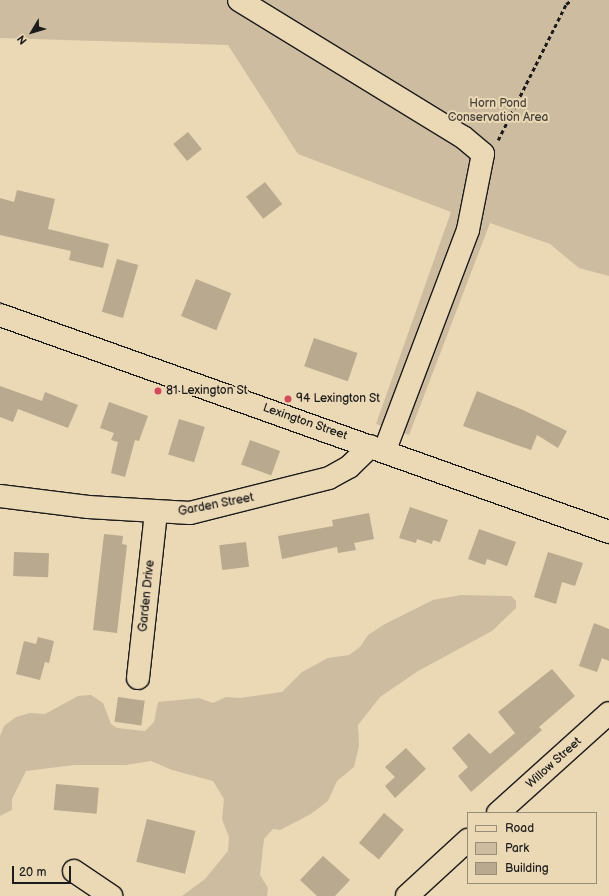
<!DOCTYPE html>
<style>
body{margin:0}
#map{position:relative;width:609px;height:896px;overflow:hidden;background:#ebd8b5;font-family:"Balsamiq Sans",sans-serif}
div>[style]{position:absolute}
.green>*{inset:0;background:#cdbc9f}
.building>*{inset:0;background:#b8a98f;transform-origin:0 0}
.path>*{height:2.5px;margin-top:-1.25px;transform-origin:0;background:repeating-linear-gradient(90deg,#1c1c1c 0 4px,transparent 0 7px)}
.roads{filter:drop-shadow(1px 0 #1c1c1c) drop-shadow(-1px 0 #1c1c1c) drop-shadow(0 1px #1c1c1c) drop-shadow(0 -1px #1c1c1c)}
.minor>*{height:22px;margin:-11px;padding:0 11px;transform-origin:11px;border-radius:11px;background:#ebd8b5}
.major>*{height:22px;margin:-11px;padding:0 11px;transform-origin:11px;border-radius:11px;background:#ebd8b5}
.dots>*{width:11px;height:11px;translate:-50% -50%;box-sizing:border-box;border:2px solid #ebd8b5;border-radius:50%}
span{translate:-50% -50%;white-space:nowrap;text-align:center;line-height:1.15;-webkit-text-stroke:4px #ebd8b5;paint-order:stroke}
.park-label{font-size:12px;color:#48443d}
.poi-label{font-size:12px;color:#1c1c1c}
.left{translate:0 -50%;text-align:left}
.street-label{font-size:12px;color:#1c1c1c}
.legend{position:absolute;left:467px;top:812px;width:130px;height:72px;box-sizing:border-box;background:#ebd8b5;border:1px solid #988d78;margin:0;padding:5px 7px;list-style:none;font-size:12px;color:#1c1c1c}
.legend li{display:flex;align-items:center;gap:8px;height:20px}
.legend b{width:20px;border:1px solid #988d78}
.north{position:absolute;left:12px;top:12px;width:40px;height:40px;-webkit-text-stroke:3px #ebd8b5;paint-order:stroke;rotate:232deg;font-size:11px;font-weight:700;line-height:16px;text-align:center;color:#1c1c1c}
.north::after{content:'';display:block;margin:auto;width:14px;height:18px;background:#1c1c1c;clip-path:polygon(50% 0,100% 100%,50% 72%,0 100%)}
.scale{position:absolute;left:12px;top:866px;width:59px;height:18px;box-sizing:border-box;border:2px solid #1c1c1c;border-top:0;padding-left:5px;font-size:12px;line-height:14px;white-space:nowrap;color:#1c1c1c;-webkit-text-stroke:3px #ebd8b5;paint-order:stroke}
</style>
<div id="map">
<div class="green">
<div style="clip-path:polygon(0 0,609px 0,609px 276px,579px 268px,550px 244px,490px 223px,409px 435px,376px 424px,451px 212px,298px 154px,228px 45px,0 38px)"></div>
<div style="clip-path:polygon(461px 595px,511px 596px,516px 601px,516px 608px,492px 631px,418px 671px,380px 697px,358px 725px,359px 746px,354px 767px,337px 781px,328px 801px,311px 814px,280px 830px,273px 829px,264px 839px,260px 875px,268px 888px,267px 896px,182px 896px,205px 879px,228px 851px,229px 837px,222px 819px,224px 799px,213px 781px,172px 770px,151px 761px,126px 765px,74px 765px,26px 771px,12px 799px,12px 810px,0 816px,0 736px,4px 726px,16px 717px,30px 713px,45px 714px,78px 696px,91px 695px,103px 703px,111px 724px,117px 728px,145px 731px,154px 722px,158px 702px,199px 698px,213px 703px,226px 697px,240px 698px,282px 692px,302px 672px,328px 658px,349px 655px,360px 647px,368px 635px,385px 624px,433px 600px)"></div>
</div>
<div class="building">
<div style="left:188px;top:132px;width:22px;height:19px;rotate:51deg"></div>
<div style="left:265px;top:182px;width:28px;height:24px;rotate:52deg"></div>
<div style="clip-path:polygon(17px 190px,55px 199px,48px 229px,109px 244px,103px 268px,69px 260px,71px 251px,0 235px,0 198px,14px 202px)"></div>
<div style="left:117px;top:259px;width:22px;height:55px;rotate:16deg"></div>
<div style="left:196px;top:279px;width:38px;height:40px;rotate:22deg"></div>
<div style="left:314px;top:338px;width:46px;height:30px;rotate:19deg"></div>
<div style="clip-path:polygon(0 386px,42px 401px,45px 392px,78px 405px,68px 428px,18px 409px,13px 422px,0 417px)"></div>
<div style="clip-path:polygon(477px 391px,523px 410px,567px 431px,558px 448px,537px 435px,531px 450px,463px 426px)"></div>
<div style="clip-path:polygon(109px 402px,148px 416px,139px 441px,135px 440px,125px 477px,111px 473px,118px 442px,111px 440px,114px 433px,100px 428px)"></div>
<div style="left:179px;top:419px;width:27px;height:37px;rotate:17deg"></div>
<div style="left:250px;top:440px;width:32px;height:26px;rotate:20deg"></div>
<div style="clip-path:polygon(410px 507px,448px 520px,440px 542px,433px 540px,432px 544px,417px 539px,416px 543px,399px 538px)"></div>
<div style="clip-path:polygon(369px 513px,374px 539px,354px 543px,356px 550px,338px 553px,337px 547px,282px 559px,278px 536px,333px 526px,332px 520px)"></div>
<div style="clip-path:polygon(479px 529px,516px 542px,507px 566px,487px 559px,485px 565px,468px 559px)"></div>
<div style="clip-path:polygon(104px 534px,123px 536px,122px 544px,127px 545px,117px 633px,93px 630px)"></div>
<div style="left:246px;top:542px;width:25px;height:27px;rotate:83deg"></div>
<div style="left:14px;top:552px;width:35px;height:24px;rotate:2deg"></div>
<div style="clip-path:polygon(548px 552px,583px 563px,575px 586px,562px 582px,556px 604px,534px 597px)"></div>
<div style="clip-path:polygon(594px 623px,609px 629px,609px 661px,602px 658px,597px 672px,579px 666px)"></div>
<div style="clip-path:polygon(38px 637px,54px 641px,49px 663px,45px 662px,40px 680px,16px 674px,24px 641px,36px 644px)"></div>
<div style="clip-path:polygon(552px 669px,575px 696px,539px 727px,542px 730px,471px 792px,458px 776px,468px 767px,452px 748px,469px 733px,490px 754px,515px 733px,498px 712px)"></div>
<div style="left:118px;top:697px;width:27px;height:25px;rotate:8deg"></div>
<div style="clip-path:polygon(406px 748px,426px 769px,395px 798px,385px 786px,395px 777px,385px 767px)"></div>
<div style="left:56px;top:784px;width:43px;height:26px;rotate:5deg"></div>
<div style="left:384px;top:813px;width:26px;height:39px;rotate:40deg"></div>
<div style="left:147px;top:819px;width:50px;height:44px;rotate:14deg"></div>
<div style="clip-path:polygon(323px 856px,350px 880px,335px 896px,317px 896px,300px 880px)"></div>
</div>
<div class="path">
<div style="left:498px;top:140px;width:152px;rotate:-63.4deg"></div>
<div style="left:566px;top:4px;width:7px;rotate:-34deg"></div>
</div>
<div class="roads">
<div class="minor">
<div style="left:239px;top:0;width:263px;rotate:31.5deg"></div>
<div style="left:463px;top:137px;width:26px;rotate:40deg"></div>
<div style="left:483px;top:154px;width:77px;rotate:101.2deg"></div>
<div style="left:468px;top:230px;width:235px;rotate:110.7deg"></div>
<div style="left:0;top:496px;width:89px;rotate:7.1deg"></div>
<div style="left:88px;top:507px;width:102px;rotate:3.4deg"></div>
<div style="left:190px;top:513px;width:143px;rotate:-14.1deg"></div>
<div style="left:329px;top:478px;width:23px;rotate:-29deg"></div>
<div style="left:349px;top:467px;width:30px;rotate:-44deg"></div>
<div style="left:138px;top:678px;width:166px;rotate:-83.8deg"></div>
<div style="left:498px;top:813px;width:149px;rotate:-42deg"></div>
<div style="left:74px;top:871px;width:45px;rotate:34deg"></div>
<div style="left:407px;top:896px;width:83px;rotate:-42.6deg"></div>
</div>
<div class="major">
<div style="left:0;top:315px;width:647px;rotate:19.61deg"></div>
</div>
</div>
<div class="dots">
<div style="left:158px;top:391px;background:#d1495b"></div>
<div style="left:288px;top:399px;background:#d1495b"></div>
</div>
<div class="park-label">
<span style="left:498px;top:111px">Horn Pond<br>Conservation Area</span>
</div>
<div class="poi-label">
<span class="left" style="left:166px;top:391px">81 Lexington St</span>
<span class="left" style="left:296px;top:399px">94 Lexington St</span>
</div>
<div class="street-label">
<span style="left:305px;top:422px;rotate:19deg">Lexington Street</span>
<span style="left:216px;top:505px;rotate:-11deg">Garden Street</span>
<span style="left:147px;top:596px;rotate:-84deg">Garden Drive</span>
<span style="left:554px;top:763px;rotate:-42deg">Willow Street</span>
</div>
<ul class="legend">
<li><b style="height:5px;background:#ebd8b5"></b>Road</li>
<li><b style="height:11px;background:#cdbc9f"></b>Park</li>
<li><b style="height:11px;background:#b8a98f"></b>Building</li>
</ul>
<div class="north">N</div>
<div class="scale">20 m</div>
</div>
